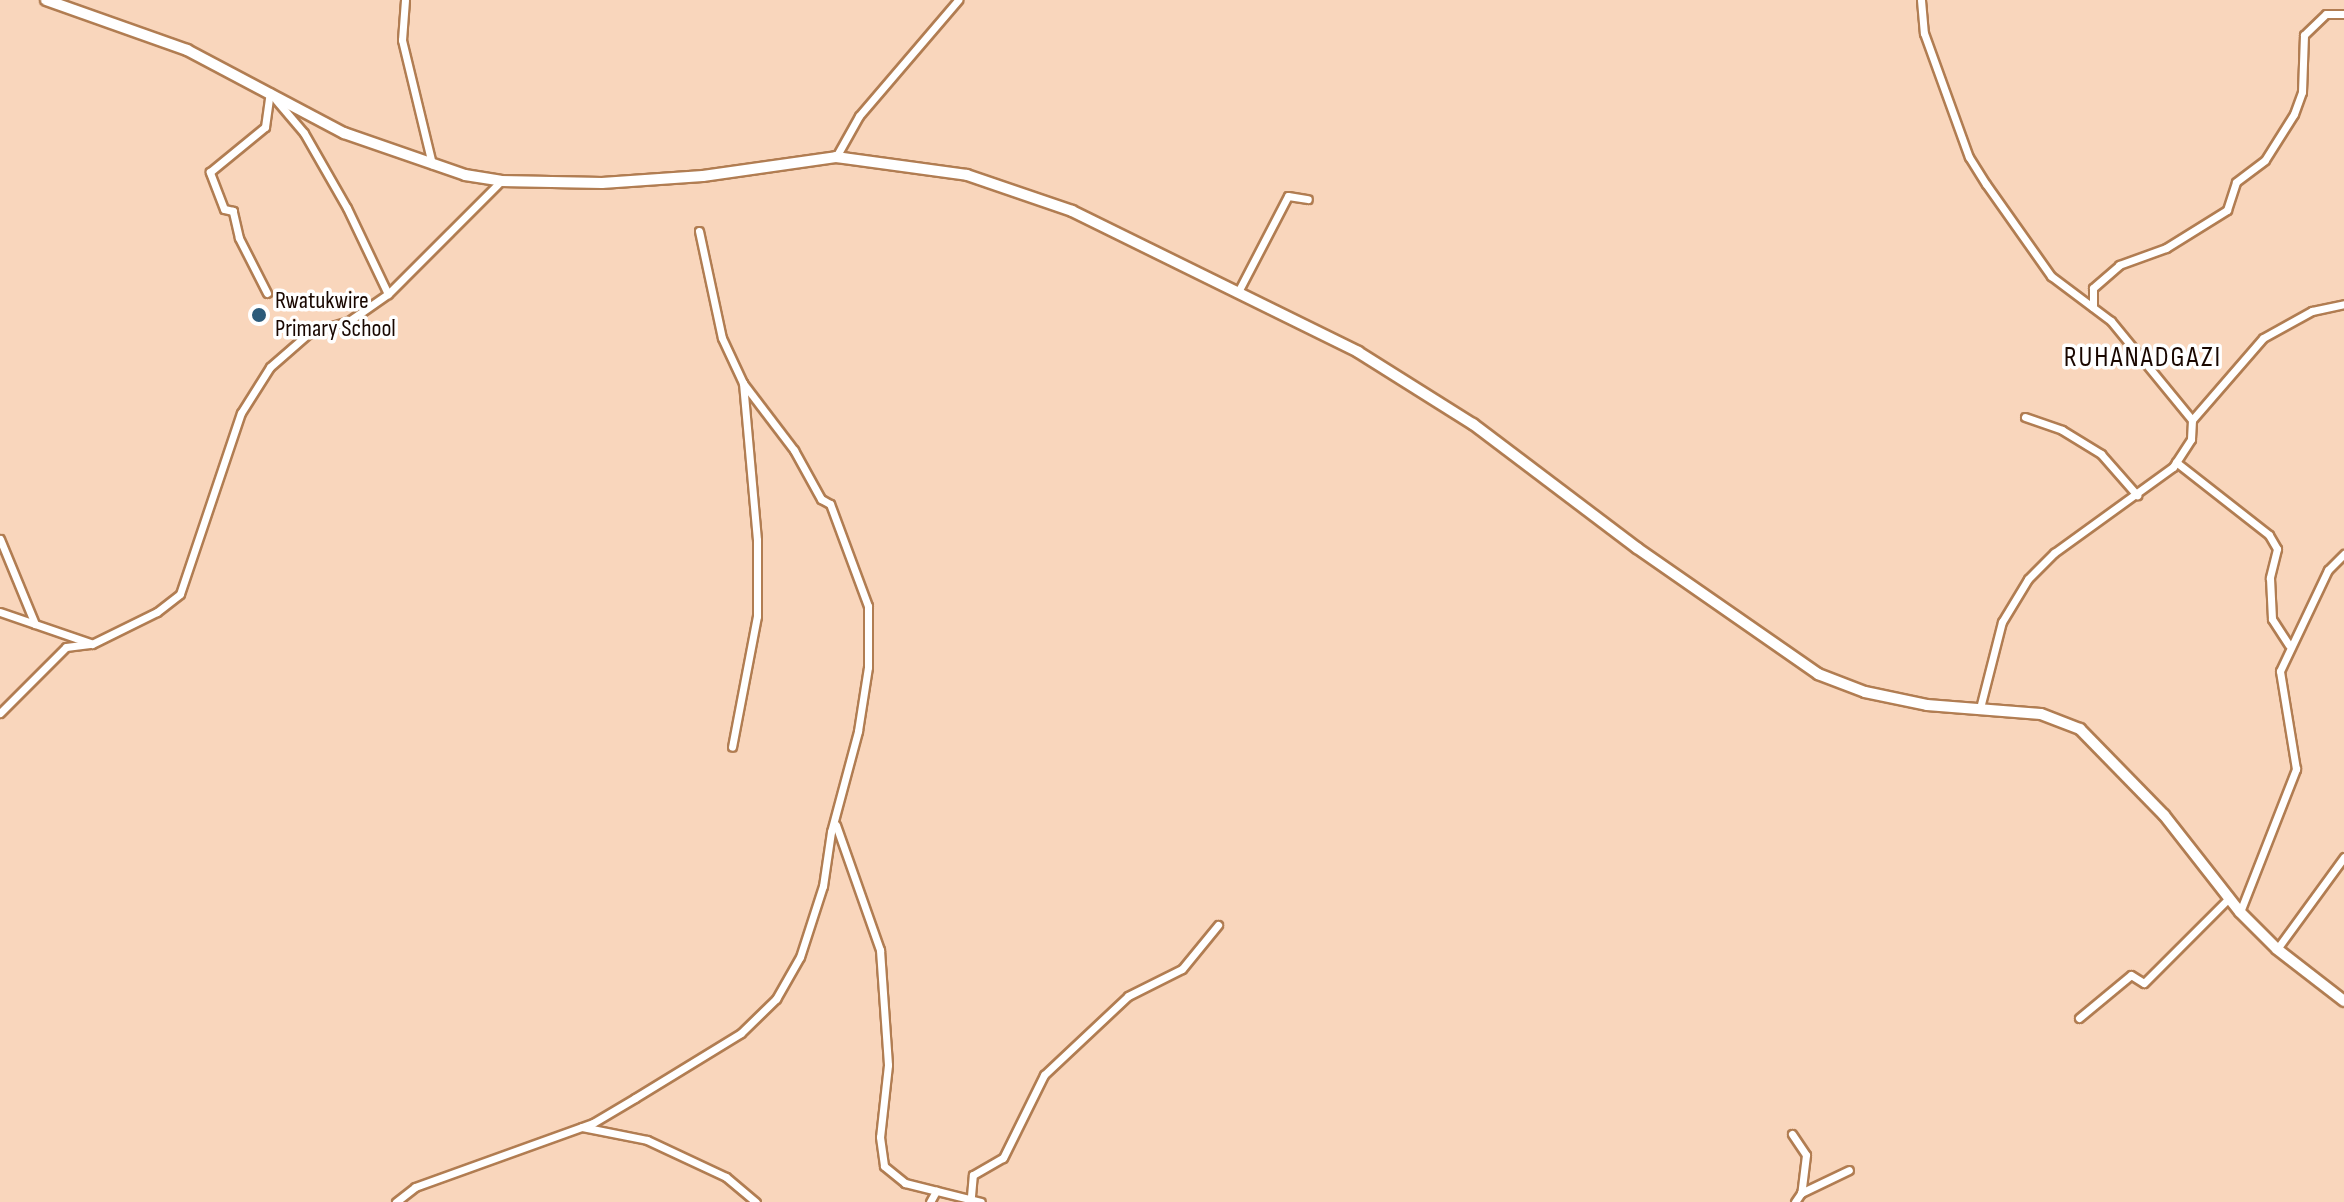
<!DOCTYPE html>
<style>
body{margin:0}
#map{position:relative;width:2344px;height:1202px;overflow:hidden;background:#f9d6bc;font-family:"Sofia Sans Condensed",sans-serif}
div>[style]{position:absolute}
.roads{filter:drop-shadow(2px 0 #b17d52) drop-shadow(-2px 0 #b17d52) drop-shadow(0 2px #b17d52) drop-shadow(0 -2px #b17d52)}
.street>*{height:7px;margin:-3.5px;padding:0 3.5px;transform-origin:3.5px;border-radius:3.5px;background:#fff}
.secondary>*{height:10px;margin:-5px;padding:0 5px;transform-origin:5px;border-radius:5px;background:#fff}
.dots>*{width:22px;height:22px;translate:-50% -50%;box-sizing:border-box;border:4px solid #fff;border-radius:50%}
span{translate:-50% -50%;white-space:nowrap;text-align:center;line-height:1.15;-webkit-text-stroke:7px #fff;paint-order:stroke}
.poi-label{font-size:24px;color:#190700}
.left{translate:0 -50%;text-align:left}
.quarter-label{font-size:28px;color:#190700;letter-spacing:2px}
</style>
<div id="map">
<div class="roads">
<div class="street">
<div style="left:405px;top:0;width:40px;rotate:94.3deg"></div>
<div style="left:402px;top:40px;width:128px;rotate:76.4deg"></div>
<div style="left:1921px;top:0;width:33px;rotate:85deg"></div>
<div style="left:1924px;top:33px;width:132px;rotate:70.1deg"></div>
<div style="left:1969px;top:157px;width:32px;rotate:58deg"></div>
<div style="left:1986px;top:184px;width:113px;rotate:54.8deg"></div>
<div style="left:2051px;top:276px;width:75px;rotate:36.9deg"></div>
<div style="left:2111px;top:321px;width:128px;rotate:50.7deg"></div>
<div style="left:276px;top:100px;width:43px;rotate:49.7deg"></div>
<div style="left:304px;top:133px;width:86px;rotate:60.2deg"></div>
<div style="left:347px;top:208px;width:95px;rotate:64.5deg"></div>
<div style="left:836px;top:157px;width:47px;rotate:-60.7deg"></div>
<div style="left:859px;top:116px;width:153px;rotate:-49.5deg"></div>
<div style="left:699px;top:231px;width:109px;rotate:77.9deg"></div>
<div style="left:722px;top:338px;width:50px;rotate:65deg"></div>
<div style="left:743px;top:383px;width:158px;rotate:84.9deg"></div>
<div style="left:757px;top:540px;width:76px;rotate:90deg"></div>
<div style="left:757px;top:616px;width:133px;rotate:100.8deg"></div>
<div style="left:1238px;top:292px;width:108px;rotate:-62.5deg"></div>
<div style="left:1288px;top:196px;width:20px;rotate:9deg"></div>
<div style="left:267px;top:293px;width:62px;rotate:-117deg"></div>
<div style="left:239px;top:238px;width:28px;rotate:-103deg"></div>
<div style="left:233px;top:211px;width:9px;rotate:-167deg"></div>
<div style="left:224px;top:209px;width:40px;rotate:-111deg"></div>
<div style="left:210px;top:172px;width:71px;rotate:-39.3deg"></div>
<div style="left:265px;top:127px;width:35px;rotate:-82deg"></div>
<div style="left:2093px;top:307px;width:19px;rotate:-90deg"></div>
<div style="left:2093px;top:288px;width:35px;rotate:-41deg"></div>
<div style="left:2119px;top:265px;width:50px;rotate:-19.9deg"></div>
<div style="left:2166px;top:248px;width:72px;rotate:-31.9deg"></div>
<div style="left:2227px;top:210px;width:29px;rotate:-72deg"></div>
<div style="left:2236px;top:182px;width:36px;rotate:-37deg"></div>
<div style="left:2265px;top:160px;width:54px;rotate:-57.8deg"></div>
<div style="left:2294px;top:114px;width:23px;rotate:-70deg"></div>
<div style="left:2302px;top:92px;width:57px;rotate:-88deg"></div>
<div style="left:2304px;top:35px;width:30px;rotate:-44deg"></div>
<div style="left:2326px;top:14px;width:18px"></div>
<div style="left:2025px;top:417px;width:39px;rotate:19deg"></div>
<div style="left:2062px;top:430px;width:46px;rotate:31.6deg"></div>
<div style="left:2101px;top:454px;width:55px;rotate:48.7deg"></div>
<div style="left:2176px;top:462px;width:118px;rotate:38.1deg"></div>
<div style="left:2269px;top:535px;width:16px;rotate:60deg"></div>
<div style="left:2277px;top:549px;width:30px;rotate:104deg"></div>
<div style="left:2270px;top:578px;width:41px;rotate:87.2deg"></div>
<div style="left:2272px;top:619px;width:31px;rotate:57deg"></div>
<div style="left:0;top:539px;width:92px;rotate:67.6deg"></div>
<div style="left:0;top:612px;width:95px;rotate:19deg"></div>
<div style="left:1980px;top:708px;width:89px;rotate:-75.7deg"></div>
<div style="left:2002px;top:622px;width:50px;rotate:-58.8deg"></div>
<div style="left:2028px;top:579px;width:37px;rotate:-45deg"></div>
<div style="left:2054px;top:553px;width:147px;rotate:-35.9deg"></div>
<div style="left:2173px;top:467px;width:33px;rotate:-57deg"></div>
<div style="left:2191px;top:439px;width:19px;rotate:-87deg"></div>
<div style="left:2192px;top:420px;width:108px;rotate:-49.1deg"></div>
<div style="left:2263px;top:338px;width:56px;rotate:-28.9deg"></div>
<div style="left:2312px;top:311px;width:33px;rotate:-12deg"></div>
<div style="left:0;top:713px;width:93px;rotate:-45deg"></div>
<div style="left:66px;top:647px;width:26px;rotate:-7deg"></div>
<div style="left:92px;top:644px;width:72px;rotate:-26.2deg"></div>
<div style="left:157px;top:612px;width:29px;rotate:-38deg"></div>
<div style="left:180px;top:594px;width:191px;rotate:-71.4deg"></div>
<div style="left:241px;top:413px;width:54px;rotate:-57.8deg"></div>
<div style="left:270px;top:367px;width:52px;rotate:-41.1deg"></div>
<div style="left:309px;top:333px;width:42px;rotate:-16.7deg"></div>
<div style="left:349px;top:321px;width:47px;rotate:-34.7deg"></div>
<div style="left:388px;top:294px;width:160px;rotate:-45deg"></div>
<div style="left:836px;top:825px;width:133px;rotate:70.6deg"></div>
<div style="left:880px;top:950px;width:115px;rotate:86deg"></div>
<div style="left:888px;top:1065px;width:72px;rotate:96.3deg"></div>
<div style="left:880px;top:1137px;width:29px;rotate:82deg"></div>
<div style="left:884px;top:1166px;width:27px;rotate:39deg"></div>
<div style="left:905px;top:1183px;width:78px;rotate:14deg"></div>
<div style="left:2240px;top:912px;width:154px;rotate:-68.6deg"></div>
<div style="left:2296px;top:769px;width:99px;rotate:-99.3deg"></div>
<div style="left:2280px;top:671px;width:112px;rotate:-64.6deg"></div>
<div style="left:2328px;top:570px;width:23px;rotate:-45deg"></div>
<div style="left:2277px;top:949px;width:114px;rotate:-53.9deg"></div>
<div style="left:2079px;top:1018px;width:67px;rotate:-39.6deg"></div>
<div style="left:2131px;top:975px;width:15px;rotate:32deg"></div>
<div style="left:2144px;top:983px;width:120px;rotate:-45deg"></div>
<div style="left:582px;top:1127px;width:66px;rotate:11.3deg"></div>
<div style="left:647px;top:1140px;width:87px;rotate:25.1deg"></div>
<div style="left:726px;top:1177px;width:39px;rotate:40deg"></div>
<div style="left:1792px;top:1134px;width:25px;rotate:56deg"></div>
<div style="left:1806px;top:1155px;width:38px;rotate:97deg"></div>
<div style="left:971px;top:1196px;width:21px;rotate:-85deg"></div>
<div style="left:973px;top:1175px;width:34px;rotate:-30deg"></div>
<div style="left:1003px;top:1158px;width:93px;rotate:-63.7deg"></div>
<div style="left:1044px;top:1075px;width:115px;rotate:-43.2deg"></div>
<div style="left:1128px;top:996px;width:60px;rotate:-26.6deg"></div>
<div style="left:1182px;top:969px;width:57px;rotate:-50.7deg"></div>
<div style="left:396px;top:1202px;width:24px;rotate:-38deg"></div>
<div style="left:415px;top:1187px;width:189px;rotate:-19.8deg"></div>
<div style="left:593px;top:1123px;width:49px;rotate:-30.8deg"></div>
<div style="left:635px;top:1098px;width:124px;rotate:-31.5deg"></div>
<div style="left:741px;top:1033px;width:49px;rotate:-44.2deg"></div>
<div style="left:776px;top:999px;width:48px;rotate:-60.3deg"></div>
<div style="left:800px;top:957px;width:75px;rotate:-72.1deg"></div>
<div style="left:823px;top:886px;width:55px;rotate:-81.6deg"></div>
<div style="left:831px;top:832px;width:105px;rotate:-75deg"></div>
<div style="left:858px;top:731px;width:65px;rotate:-81.1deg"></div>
<div style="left:868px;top:667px;width:61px;rotate:-90deg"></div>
<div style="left:868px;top:606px;width:109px;rotate:-110.4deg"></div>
<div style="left:830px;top:504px;width:10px;rotate:-151deg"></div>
<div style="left:821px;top:499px;width:56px;rotate:-118.9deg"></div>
<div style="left:794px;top:450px;width:84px;rotate:-127.3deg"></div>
<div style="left:930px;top:1202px;width:13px;rotate:-61deg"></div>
<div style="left:1795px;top:1202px;width:11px;rotate:-56deg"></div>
<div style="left:1801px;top:1193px;width:53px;rotate:-25.6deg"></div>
</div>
<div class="secondary">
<div style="left:46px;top:0;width:150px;rotate:19.5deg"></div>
<div style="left:187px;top:50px;width:178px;rotate:27.9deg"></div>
<div style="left:344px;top:133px;width:128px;rotate:19.1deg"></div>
<div style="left:465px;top:175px;width:36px;rotate:9deg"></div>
<div style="left:501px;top:181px;width:101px;rotate:1.1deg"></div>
<div style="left:602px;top:183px;width:101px;rotate:-4deg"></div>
<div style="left:703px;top:176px;width:134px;rotate:-8.1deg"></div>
<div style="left:836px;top:157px;width:132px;rotate:7.8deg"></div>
<div style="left:967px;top:175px;width:111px;rotate:18.9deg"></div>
<div style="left:1072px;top:211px;width:319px;rotate:26.2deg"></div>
<div style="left:1358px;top:352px;width:136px;rotate:32.1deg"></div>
<div style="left:1473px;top:424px;width:206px;rotate:37.1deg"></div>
<div style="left:1637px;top:548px;width:221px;rotate:34.8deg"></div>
<div style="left:1818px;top:674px;width:50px;rotate:21deg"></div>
<div style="left:1865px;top:692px;width:63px;rotate:11.8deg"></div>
<div style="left:1927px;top:705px;width:114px;rotate:4.5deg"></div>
<div style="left:2041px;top:714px;width:42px;rotate:21deg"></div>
<div style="left:2080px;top:729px;width:120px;rotate:45.7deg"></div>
<div style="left:2164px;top:815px;width:123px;rotate:51.9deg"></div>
<div style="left:2240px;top:912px;width:52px;rotate:45deg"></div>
<div style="left:2277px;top:949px;width:85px;rotate:37.8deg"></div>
</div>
</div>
<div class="dots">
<div style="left:259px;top:315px;background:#2c5b7a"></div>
</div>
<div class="poi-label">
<span class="left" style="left:275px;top:315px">Rwatukwire<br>Primary School</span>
</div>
<div class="quarter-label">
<span style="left:2143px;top:358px">RUHANADGAZI</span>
</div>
</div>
